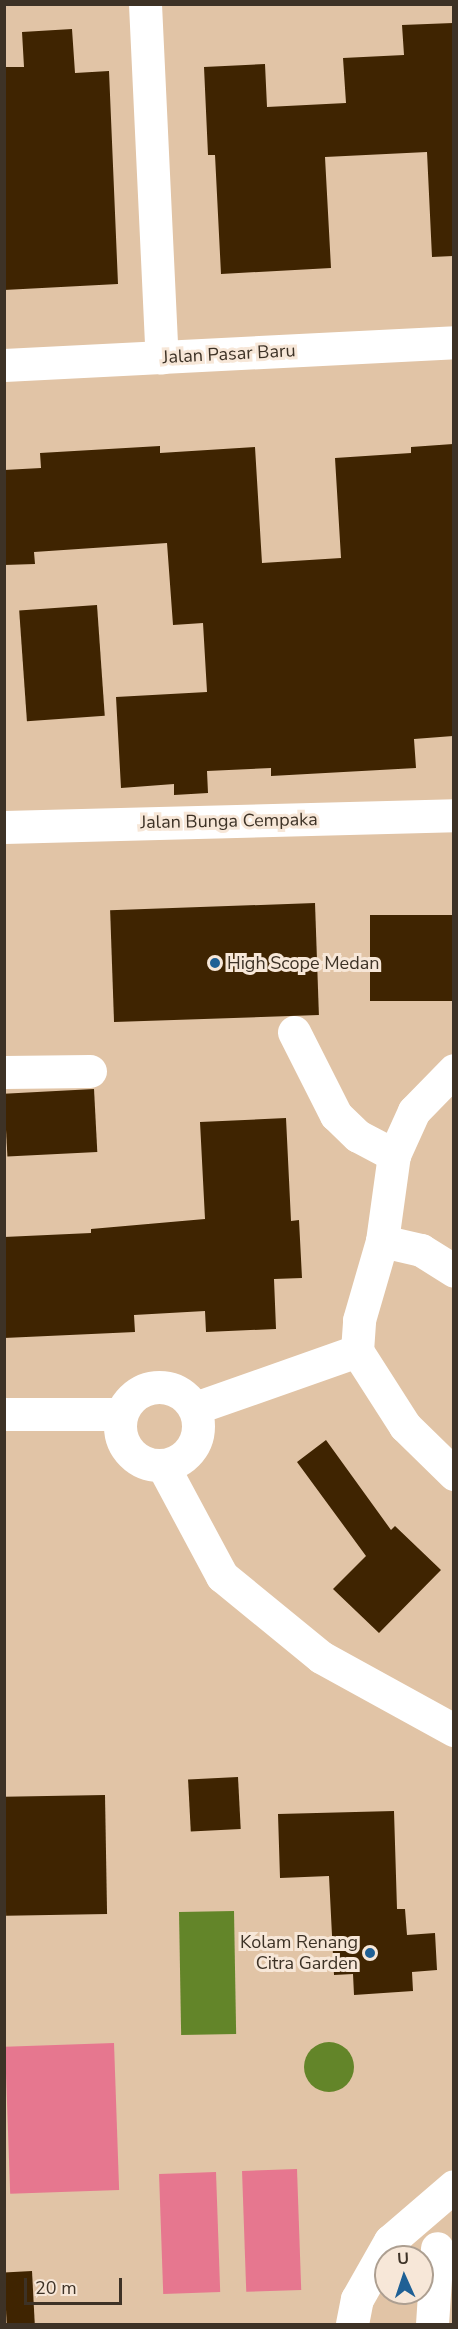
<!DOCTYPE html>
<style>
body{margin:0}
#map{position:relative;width:458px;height:2329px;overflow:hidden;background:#e1c4a6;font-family:"Nunito Sans",sans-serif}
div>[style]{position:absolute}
.green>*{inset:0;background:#e6778f;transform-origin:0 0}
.water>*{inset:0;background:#638529;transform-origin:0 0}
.round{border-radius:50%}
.building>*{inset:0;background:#3f2401;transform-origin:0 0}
.minor>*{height:33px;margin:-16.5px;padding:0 16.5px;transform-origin:16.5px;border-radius:16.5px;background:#fff}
.minor>.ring{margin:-16.5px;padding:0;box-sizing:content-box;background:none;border:33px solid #fff;border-radius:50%}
.dots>*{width:16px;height:16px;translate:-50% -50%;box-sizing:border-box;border:3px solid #f7e7d8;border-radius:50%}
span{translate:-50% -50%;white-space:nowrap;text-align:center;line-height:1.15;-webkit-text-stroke:6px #f7e7d8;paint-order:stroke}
.street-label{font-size:18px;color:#3d3226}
.poi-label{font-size:18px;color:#3d3226}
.left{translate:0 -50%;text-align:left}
.right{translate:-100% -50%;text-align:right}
.frame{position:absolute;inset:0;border:6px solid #3d3226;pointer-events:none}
.north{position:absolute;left:374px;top:2245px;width:60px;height:60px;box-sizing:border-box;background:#f7e7d8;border:2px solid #ad9f91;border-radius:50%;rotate:357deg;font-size:16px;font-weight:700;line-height:24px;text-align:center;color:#3d3226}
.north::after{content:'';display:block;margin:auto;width:21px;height:27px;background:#1f6095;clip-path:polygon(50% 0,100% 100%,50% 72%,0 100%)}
.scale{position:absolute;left:24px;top:2278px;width:98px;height:27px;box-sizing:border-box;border:3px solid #3d3226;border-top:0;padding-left:8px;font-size:18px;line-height:21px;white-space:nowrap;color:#3d3226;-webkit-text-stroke:4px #f7e7d8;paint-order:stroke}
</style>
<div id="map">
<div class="green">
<div style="left:114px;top:2043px;width:147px;height:109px;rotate:88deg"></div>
<div style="left:297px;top:2169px;width:121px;height:55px;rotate:88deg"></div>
<div style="left:216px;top:2172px;width:120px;height:57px;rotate:88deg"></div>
</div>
<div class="water">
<div style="left:234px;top:1911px;width:123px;height:55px;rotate:89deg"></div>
<div class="round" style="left:304px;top:2042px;width:50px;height:50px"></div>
</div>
<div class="building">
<div style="clip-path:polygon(453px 23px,453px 256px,432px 257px,427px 152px,325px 157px,331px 268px,221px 274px,215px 155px,208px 155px,204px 67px,265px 64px,267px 107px,346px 103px,343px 58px,404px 55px,402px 25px)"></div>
<div style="clip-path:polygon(72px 29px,75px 73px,109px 71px,118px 284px,4px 290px,4px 67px,24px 67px,22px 32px)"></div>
<div style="clip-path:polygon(453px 444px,453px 736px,414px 739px,416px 768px,271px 776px,271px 768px,207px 771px,208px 793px,174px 795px,174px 784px,121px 788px,116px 697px,207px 692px,203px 623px,173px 625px,167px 543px,34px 552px,35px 564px,4px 565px,4px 470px,41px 468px,40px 453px,160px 446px,160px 453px,255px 447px,262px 563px,341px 558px,335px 458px,411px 453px,411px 447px)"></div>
<div style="left:97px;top:605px;width:111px;height:78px;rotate:86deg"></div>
<div style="left:315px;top:903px;width:112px;height:205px;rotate:88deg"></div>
<div style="left:453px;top:915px;width:86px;height:83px;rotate:90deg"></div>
<div style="left:94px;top:1089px;width:63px;height:90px;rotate:87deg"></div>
<div style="clip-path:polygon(286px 1118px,291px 1221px,299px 1220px,302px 1278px,274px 1279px,276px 1329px,206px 1332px,205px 1311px,134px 1315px,135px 1332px,4px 1338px,4px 1237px,91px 1233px,91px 1229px,205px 1219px,200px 1122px)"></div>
<div style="clip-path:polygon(326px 1440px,391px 1530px,395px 1526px,441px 1570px,379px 1633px,333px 1589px,366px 1556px,297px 1462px)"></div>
<div style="left:238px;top:1777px;width:52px;height:50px;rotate:87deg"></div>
<div style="left:105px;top:1795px;width:119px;height:101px;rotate:89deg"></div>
<div style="clip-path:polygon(394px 1811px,397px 1909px,405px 1909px,407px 1935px,435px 1933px,437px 1970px,412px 1972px,413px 1991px,354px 1995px,353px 1974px,334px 1975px,329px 1876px,280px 1878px,278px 1814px)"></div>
<div style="left:32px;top:2271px;width:54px;height:28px;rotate:87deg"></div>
</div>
<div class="minor">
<div style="left:145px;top:4px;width:354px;rotate:87.3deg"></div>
<div style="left:4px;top:365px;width:451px;rotate:-2.9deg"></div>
<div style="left:4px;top:827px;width:450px;rotate:-1.5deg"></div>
<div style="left:294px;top:1032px;width:93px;rotate:63.2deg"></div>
<div style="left:336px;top:1115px;width:30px;rotate:44deg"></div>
<div style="left:358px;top:1136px;width:41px;rotate:27.8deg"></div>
<div style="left:4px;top:1072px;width:86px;rotate:-0.7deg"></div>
<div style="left:382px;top:1241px;width:40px;rotate:13deg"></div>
<div style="left:421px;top:1250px;width:39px;rotate:32deg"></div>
<div style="left:357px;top:1351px;width:89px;rotate:57.4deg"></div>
<div style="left:405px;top:1426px;width:69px;rotate:44.4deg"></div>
<div class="ring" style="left:120px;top:1387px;width:45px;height:45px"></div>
<div style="left:195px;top:1408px;width:172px;rotate:-19.4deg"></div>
<div style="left:357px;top:1351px;width:31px;rotate:-86deg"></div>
<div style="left:359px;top:1320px;width:82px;rotate:-73.8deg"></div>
<div style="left:382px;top:1241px;width:87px;rotate:-82.1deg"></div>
<div style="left:394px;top:1155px;width:48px;rotate:-65.6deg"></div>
<div style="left:414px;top:1111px;width:57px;rotate:-45.7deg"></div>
<div style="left:4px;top:1414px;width:117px"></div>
<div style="left:163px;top:1466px;width:125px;rotate:61.8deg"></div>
<div style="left:222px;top:1576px;width:128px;rotate:39.3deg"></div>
<div style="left:321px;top:1657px;width:152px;rotate:28.8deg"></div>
<div style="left:352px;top:2324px;width:25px;rotate:-79deg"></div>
<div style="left:357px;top:2299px;width:67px;rotate:-60.4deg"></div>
<div style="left:390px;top:2241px;width:84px;rotate:-40.7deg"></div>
<div style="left:432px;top:2324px;width:76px;rotate:-86.2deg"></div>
</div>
<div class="dots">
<div style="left:215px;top:963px;background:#1f6095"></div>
<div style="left:370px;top:1953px;background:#1f6095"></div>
</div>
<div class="street-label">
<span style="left:229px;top:354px;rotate:-3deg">Jalan Pasar Baru</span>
<span style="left:229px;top:821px;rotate:-1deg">Jalan Bunga Cempaka</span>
</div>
<div class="poi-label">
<span class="left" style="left:227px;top:963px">High Scope Medan</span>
<span class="right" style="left:358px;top:1953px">Kolam Renang<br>Citra Garden</span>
</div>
<div class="frame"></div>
<div class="north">U</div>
<div class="scale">20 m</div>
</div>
